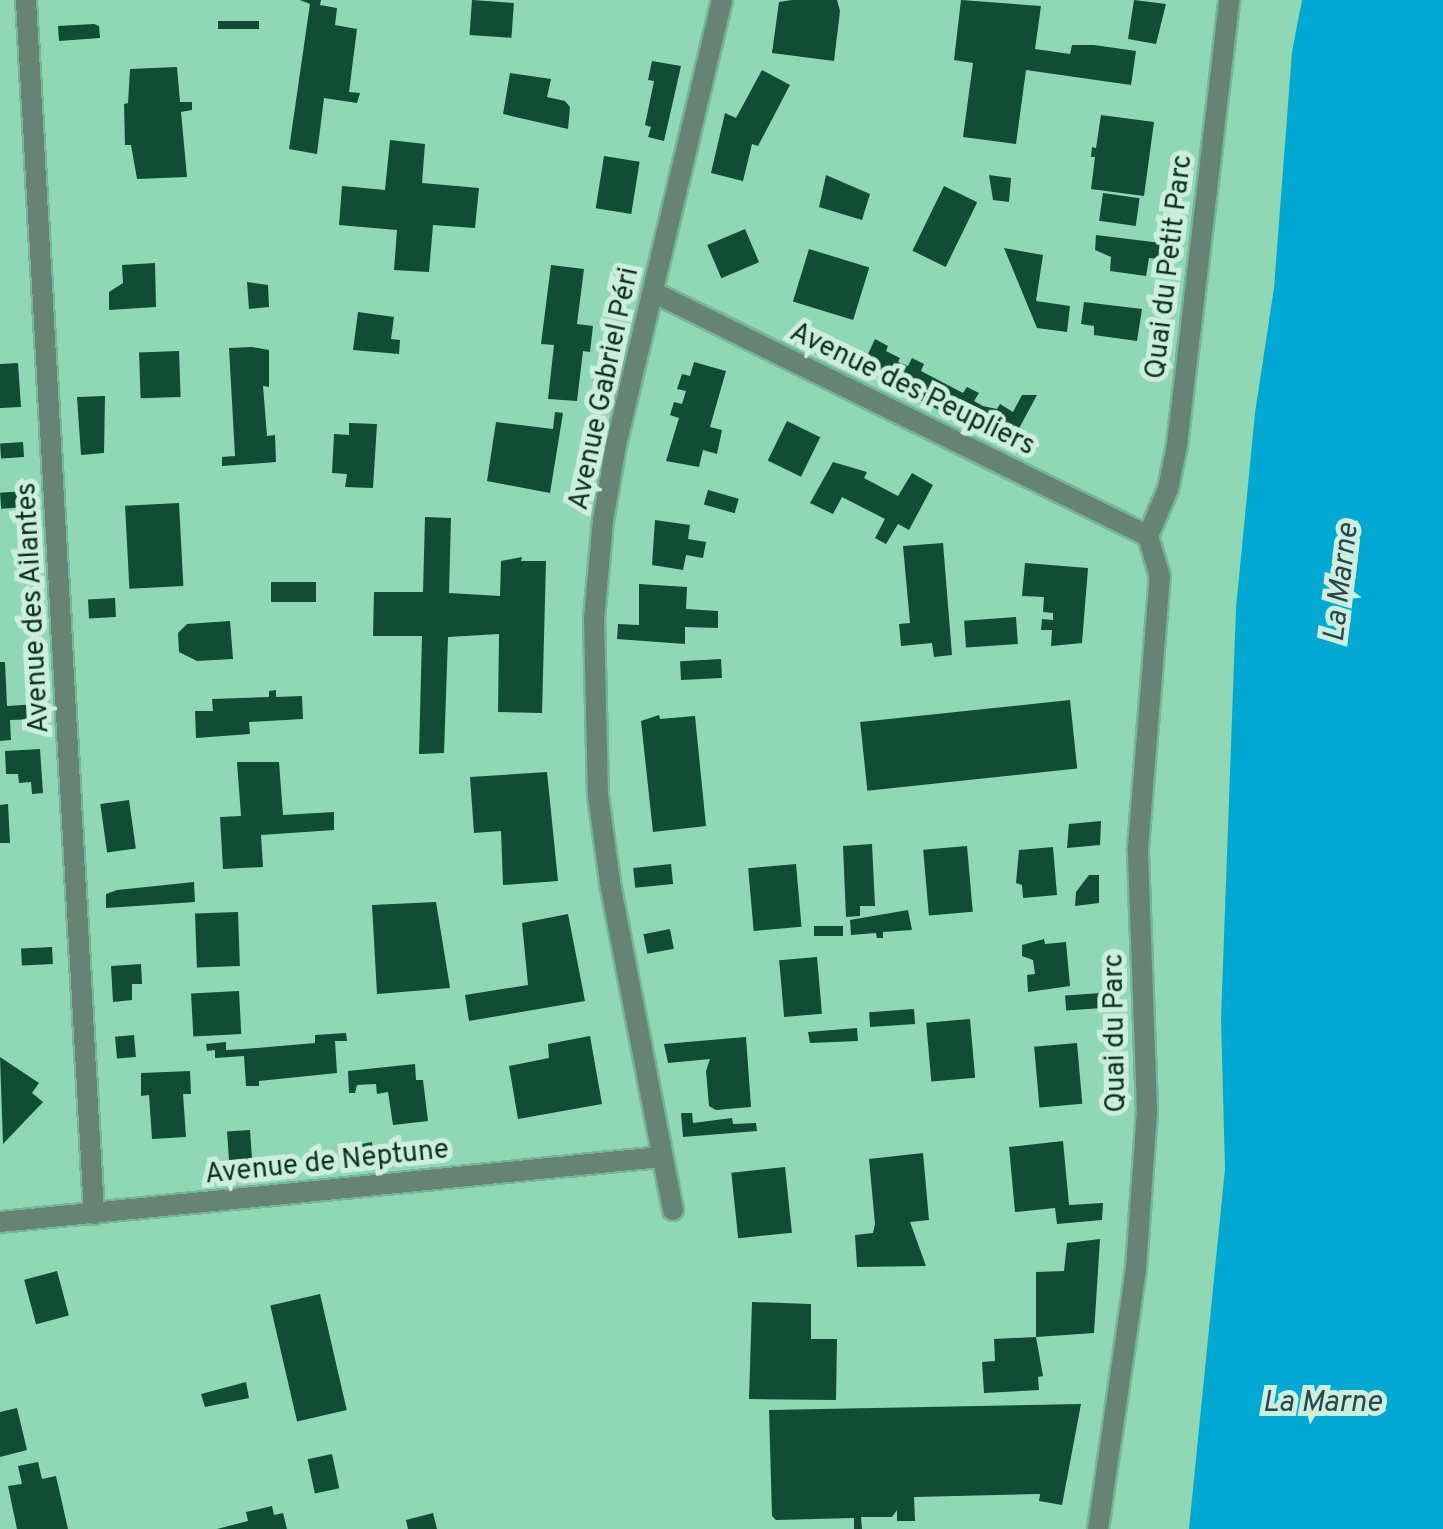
<!DOCTYPE html>
<meta charset="utf-8">
<style>
body{margin:0}
#map{position:relative;width:1443px;height:1529px;overflow:hidden;background:#8fd7b5;font-family:Overpass,sans-serif}
div>[style]{position:absolute}
.water>*{inset:0;background:#01a9d2}
.building>*{inset:0;background:#124b36;transform-origin:0 0}
.roads{filter:drop-shadow(2px 0 #76b597) drop-shadow(-2px 0 #76b597) drop-shadow(0 2px #76b597) drop-shadow(0 -2px #76b597)}
.minor>*{height:20px;margin:-10px;padding:0 10px;transform-origin:10px;border-radius:10px;background:#668375}
span{translate:-50% -50%;white-space:nowrap;text-align:center;line-height:1.15;-webkit-text-stroke:10px #ccefdd;paint-order:stroke}
.street-label{font-size:28px;color:#102e21}
.water-label{font-size:30px;color:#2b4651;font-style:italic}
</style>
<div id="map">
<div class="water">
<div style="clip-path:polygon(1302px 0,1443px 0,1443px 1529px,1189px 1529px,1225px 1169px,1221px 1019px,1236px 608px,1255px 413px,1274px 288px,1292px 52px)"></div>
</div>
<div class="building">
<div style="clip-path:polygon(300px 0,321px 0,320px 5px,337px 8px,335px 25px,357px 29px,349px 92px,360px 93px,357px 103px,324px 98px,317px 154px,289px 149px,310px 4px)"></div>
<div style="left:472px;top:0;width:42px;height:35px;rotate:4deg"></div>
<div style="clip-path:polygon(792px 0,837px 0,840px 11px,834px 61px,772px 53px,779px 2px)"></div>
<div style="clip-path:polygon(961px 0,1041px 6px,1035px 49px,1070px 54px,1072px 45px,1094px 45px,1136px 51px,1131px 85px,1026px 70px,1016px 144px,963px 137px,973px 63px,954px 60px)"></div>
<div style="clip-path:polygon(1134px 0,1166px 4px,1156px 44px,1128px 39px)"></div>
<div style="left:259px;top:21px;width:8px;height:41px;rotate:90deg"></div>
<div style="clip-path:polygon(94px 24px,99px 26px,100px 38px,59px 41px,58px 26px)"></div>
<div style="clip-path:polygon(652px 61px,681px 66px,664px 141px,648px 137px,651px 127px,645px 125px,654px 81px,648px 80px)"></div>
<div style="clip-path:polygon(177px 67px,180px 102px,192px 102px,192px 110px,181px 112px,187px 177px,137px 179px,131px 145px,125px 145px,124px 104px,128px 103px,130px 69px)"></div>
<div style="clip-path:polygon(762px 70px,790px 85px,758px 146px,752px 144px,743px 181px,711px 173px,725px 113px,736px 118px)"></div>
<div style="clip-path:polygon(510px 73px,551px 79px,547px 97px,565px 101px,570px 107px,568px 129px,503px 114px)"></div>
<div style="clip-path:polygon(1101px 115px,1154px 122px,1144px 196px,1091px 189px,1095px 157px,1091px 157px,1092px 147px,1096px 148px)"></div>
<div style="clip-path:polygon(390px 140px,425px 144px,422px 183px,479px 188px,475px 228px,433px 225px,429px 272px,394px 270px,397px 230px,339px 225px,342px 186px,385px 190px)"></div>
<div style="left:604px;top:156px;width:36px;height:53px;rotate:9deg"></div>
<div style="clip-path:polygon(826px 175px,870px 194px,862px 220px,819px 207px)"></div>
<div style="clip-path:polygon(989px 175px,1011px 178px,1009px 202px,993px 200px)"></div>
<div style="left:944px;top:186px;width:37px;height:72px;rotate:26deg"></div>
<div style="left:1103px;top:193px;width:37px;height:28px;rotate:8deg"></div>
<div style="left:745px;top:229px;width:36px;height:41px;rotate:67deg"></div>
<div style="clip-path:polygon(1096px 235px,1161px 243px,1158px 259px,1149px 258px,1146px 276px,1110px 271px,1111px 257px,1095px 250px)"></div>
<div style="clip-path:polygon(1004px 248px,1043px 255px,1036px 301px,1070px 306px,1067px 332px,1037px 328px)"></div>
<div style="left:809px;top:249px;width:63px;height:55px;rotate:17deg"></div>
<div style="clip-path:polygon(155px 263px,156px 307px,109px 310px,109px 292px,123px 283px,122px 265px)"></div>
<div style="clip-path:polygon(551px 265px,584px 269px,577px 324px,593px 326px,590px 352px,583px 351px,577px 401px,548px 399px,554px 345px,541px 344px)"></div>
<div style="clip-path:polygon(247px 282px,268px 285px,269px 307px,249px 309px)"></div>
<div style="clip-path:polygon(1084px 302px,1142px 309px,1137px 341px,1094px 335px,1094px 326px,1081px 324px)"></div>
<div style="clip-path:polygon(358px 312px,394px 317px,391px 339px,400px 340px,399px 354px,353px 350px)"></div>
<div style="clip-path:polygon(875px 339px,888px 346px,886px 351px,900px 358px,898px 362px,908px 366px,912px 358px,924px 364px,921px 371px,963px 393px,967px 387px,979px 393px,974px 401px,983px 406px,997px 409px,1000px 404px,1013px 412px,1022px 395px,1037px 395px,1009px 447px,861px 369px)"></div>
<div style="clip-path:polygon(252px 347px,269px 350px,269px 387px,263px 386px,267px 436px,275px 435px,276px 462px,222px 466px,222px 457px,235px 456px,229px 348px)"></div>
<div style="left:179px;top:351px;width:46px;height:40px;rotate:88deg"></div>
<div style="clip-path:polygon(694px 362px,726px 371px,710px 427px,722px 430px,717px 454px,703px 450px,699px 467px,666px 461px,679px 418px,670px 415px,674px 402px,682px 404px,686px 391px,677px 389px,682px 374px,690px 376px)"></div>
<div style="clip-path:polygon(18px 363px,21px 407px,0 408px,0 364px)"></div>
<div style="clip-path:polygon(105px 396px,104px 453px,81px 455px,77px 397px)"></div>
<div style="clip-path:polygon(555px 412px,563px 413px,550px 493px,487px 481px,496px 422px,553px 429px)"></div>
<div style="left:787px;top:421px;width:37px;height:44px;rotate:26deg"></div>
<div style="clip-path:polygon(349px 423px,377px 424px,373px 488px,345px 487px,347px 474px,332px 473px,334px 434px,349px 435px)"></div>
<div style="left:23px;top:442px;width:15px;height:23px;rotate:86deg"></div>
<div style="clip-path:polygon(833px 462px,867px 472px,864px 478px,898px 496px,912px 473px,933px 485px,909px 530px,898px 524px,886px 544px,875px 538px,885px 519px,842px 497px,833px 514px,810px 503px)"></div>
<div style="left:708px;top:490px;width:32px;height:15px;rotate:16deg"></div>
<div style="left:26px;top:491px;width:16px;height:26px;rotate:86deg"></div>
<div style="left:179px;top:503px;width:83px;height:54px;rotate:87deg"></div>
<div style="clip-path:polygon(425px 517px,451px 518px,449px 593px,500px 596px,501px 561px,522px 557px,521px 561px,546px 561px,542px 713px,498px 712px,499px 634px,448px 637px,444px 753px,419px 754px,422px 636px,373px 636px,374px 592px,423px 592px)"></div>
<div style="clip-path:polygon(655px 520px,690px 525px,688px 539px,706px 542px,703px 558px,686px 555px,683px 570px,652px 565px)"></div>
<div style="clip-path:polygon(943px 543px,952px 655px,934px 657px,932px 643px,901px 646px,899px 624px,910px 623px,903px 546px)"></div>
<div style="clip-path:polygon(1025px 563px,1088px 568px,1082px 643px,1051px 646px,1052px 630px,1041px 630px,1042px 619px,1053px 620px,1053px 613px,1043px 612px,1044px 597px,1022px 596px)"></div>
<div style="left:271px;top:582px;width:45px;height:20px"></div>
<div style="clip-path:polygon(639px 584px,687px 587px,686px 609px,718px 611px,718px 628px,685px 627px,685px 644px,617px 639px,618px 624px,639px 625px)"></div>
<div style="left:115px;top:598px;width:19px;height:27px;rotate:87deg"></div>
<div style="left:1016px;top:617px;width:27px;height:52px;rotate:86deg"></div>
<div style="clip-path:polygon(230px 621px,233px 659px,197px 661px,179px 652px,178px 633px,187px 624px)"></div>
<div style="left:721px;top:659px;width:19px;height:41px;rotate:87deg"></div>
<div style="clip-path:polygon(0 662px,5px 662px,7px 706px,38px 704px,39px 719px,10px 720px,11px 740px,0 741px)"></div>
<div style="clip-path:polygon(276px 690px,276px 697px,302px 696px,303px 719px,249px 722px,250px 734px,196px 738px,195px 711px,213px 711px,212px 699px,269px 697px,269px 691px)"></div>
<div style="left:1070px;top:700px;width:69px;height:211px;rotate:84deg"></div>
<div style="clip-path:polygon(659px 715px,660px 719px,695px 716px,706px 826px,653px 832px,641px 721px)"></div>
<div style="clip-path:polygon(40px 749px,43px 793px,32px 794px,31px 782px,19px 783px,18px 774px,6px 774px,5px 751px)"></div>
<div style="clip-path:polygon(237px 762px,279px 762px,283px 815px,334px 812px,334px 830px,261px 835px,263px 867px,223px 869px,220px 817px,241px 816px)"></div>
<div style="clip-path:polygon(547px 772px,558px 881px,503px 885px,501px 831px,474px 833px,470px 777px)"></div>
<div style="left:129px;top:800px;width:49px;height:29px;rotate:82deg"></div>
<div style="clip-path:polygon(8px 804px,10px 843px,0 843px,0 805px)"></div>
<div style="clip-path:polygon(1101px 821px,1100px 845px,1067px 848px,1069px 824px)"></div>
<div style="clip-path:polygon(872px 844px,875px 906px,860px 906px,860px 916px,846px 917px,843px 846px)"></div>
<div style="left:967px;top:846px;width:66px;height:44px;rotate:85deg"></div>
<div style="clip-path:polygon(1053px 847px,1057px 895px,1023px 898px,1022px 885px,1016px 883px,1019px 850px)"></div>
<div style="left:671px;top:864px;width:20px;height:38px;rotate:84deg"></div>
<div style="left:796px;top:864px;width:63px;height:48px;rotate:85deg"></div>
<div style="clip-path:polygon(1089px 875px,1099px 875px,1099px 903px,1075px 906px,1076px 892px)"></div>
<div style="clip-path:polygon(194px 882px,195px 902px,106px 908px,106px 894px,117px 890px)"></div>
<div style="clip-path:polygon(436px 902px,450px 988px,377px 994px,372px 905px)"></div>
<div style="clip-path:polygon(908px 910px,912px 930px,883px 932px,883px 938px,877px 938px,876px 933px,851px 935px,850px 920px)"></div>
<div style="left:238px;top:912px;width:54px;height:43px;rotate:88deg"></div>
<div style="clip-path:polygon(568px 914px,585px 1001px,469px 1021px,465px 995px,528px 985px,522px 923px)"></div>
<div style="left:843px;top:926px;width:10px;height:29px;rotate:90deg"></div>
<div style="left:670px;top:929px;width:20px;height:27px;rotate:79deg"></div>
<div style="clip-path:polygon(1044px 939px,1045px 944px,1066px 942px,1070px 986px,1028px 992px,1027px 975px,1035px 974px,1033px 960px,1022px 956px,1022px 945px)"></div>
<div style="left:52px;top:947px;width:17px;height:31px;rotate:87deg"></div>
<div style="left:817px;top:957px;width:57px;height:38px;rotate:85deg"></div>
<div style="clip-path:polygon(141px 964px,142px 984px,132px 984px,132px 1000px,113px 1002px,111px 966px)"></div>
<div style="left:239px;top:991px;width:43px;height:48px;rotate:87deg"></div>
<div style="left:1101px;top:993px;width:15px;height:36px;rotate:86deg"></div>
<div style="left:914px;top:1009px;width:15px;height:45px;rotate:86deg"></div>
<div style="left:970px;top:1019px;width:59px;height:44px;rotate:85deg"></div>
<div style="clip-path:polygon(857px 1028px,858px 1041px,810px 1043px,808px 1032px)"></div>
<div style="clip-path:polygon(346px 1033px,347px 1041px,335px 1041px,337px 1073px,259px 1081px,259px 1086px,246px 1086px,244px 1056px,215px 1058px,215px 1050px,207px 1051px,206px 1044px,226px 1042px,226px 1050px,244px 1049px,315px 1043px,315px 1035px)"></div>
<div style="left:134px;top:1035px;width:22px;height:19px;rotate:85deg"></div>
<div style="clip-path:polygon(590px 1036px,602px 1104px,518px 1119px,509px 1066px,549px 1058px,548px 1044px)"></div>
<div style="clip-path:polygon(746px 1037px,751px 1107px,716px 1110px,709px 1106px,706px 1071px,710px 1059px,668px 1063px,664px 1044px)"></div>
<div style="left:1077px;top:1043px;width:61px;height:43px;rotate:85deg"></div>
<div style="clip-path:polygon(0 1057px,39px 1083px,32px 1093px,43px 1102px,3px 1144px)"></div>
<div style="clip-path:polygon(415px 1064px,416px 1080px,423px 1080px,428px 1121px,393px 1125px,388px 1092px,377px 1094px,376px 1084px,357px 1085px,355px 1093px,349px 1093px,348px 1071px)"></div>
<div style="clip-path:polygon(190px 1071px,191px 1094px,183px 1094px,186px 1137px,152px 1139px,149px 1095px,141px 1096px,141px 1073px)"></div>
<div style="clip-path:polygon(681px 1113px,692px 1113px,693px 1123px,732px 1118px,733px 1124px,756px 1123px,757px 1131px,683px 1137px)"></div>
<div style="left:250px;top:1130px;width:40px;height:23px;rotate:86deg"></div>
<div style="clip-path:polygon(1063px 1141px,1069px 1205px,1103px 1203px,1102px 1220px,1057px 1224px,1055px 1208px,1015px 1212px,1009px 1147px)"></div>
<div style="clip-path:polygon(372px 1142px,373px 1159px,353px 1161px,352px 1146px)"></div>
<div style="clip-path:polygon(923px 1153px,929px 1220px,910px 1222px,926px 1266px,857px 1267px,855px 1235px,873px 1233px,875px 1224px,869px 1159px)"></div>
<div style="left:785px;top:1167px;width:66px;height:54px;rotate:84deg"></div>
<div style="clip-path:polygon(1100px 1239px,1094px 1333px,1036px 1337px,1036px 1272px,1064px 1271px,1067px 1243px)"></div>
<div style="left:57px;top:1271px;width:46px;height:34px;rotate:75deg"></div>
<div style="left:320px;top:1294px;width:119px;height:51px;rotate:77deg"></div>
<div style="clip-path:polygon(752px 1302px,811px 1304px,811px 1339px,837px 1339px,836px 1400px,749px 1399px)"></div>
<div style="clip-path:polygon(1036px 1337px,1043px 1376px,1038px 1377px,1039px 1390px,984px 1393px,982px 1362px,995px 1361px,994px 1339px)"></div>
<div style="clip-path:polygon(246px 1382px,249px 1398px,205px 1407px,201px 1394px)"></div>
<div style="clip-path:polygon(1081px 1404px,1062px 1505px,1039px 1501px,1040px 1494px,914px 1497px,915px 1521px,897px 1521px,897px 1510px,892px 1517px,861px 1517px,862px 1529px,854px 1529px,854px 1518px,776px 1520px,772px 1516px,769px 1410px)"></div>
<div style="clip-path:polygon(17px 1408px,27px 1450px,0 1457px,0 1412px)"></div>
<div style="left:332px;top:1454px;width:35px;height:25px;rotate:78deg"></div>
<div style="clip-path:polygon(38px 1462px,42px 1479px,56px 1476px,68px 1529px,17px 1529px,8px 1486px,22px 1484px,18px 1466px)"></div>
<div style="clip-path:polygon(272px 1506px,274px 1515px,283px 1513px,287px 1529px,217px 1529px,248px 1521px,246px 1512px)"></div>
<div style="clip-path:polygon(433px 1513px,437px 1529px,408px 1529px,406px 1520px)"></div>
</div>
<div class="roads">
<div class="minor">
<div style="left:26px;top:0;width:1216px;rotate:86.79deg"></div>
<div style="left:653px;top:292px;width:552px;rotate:26.24deg"></div>
<div style="left:1148px;top:536px;width:51px;rotate:-66.9deg"></div>
<div style="left:1168px;top:489px;width:45px;rotate:-78.4deg"></div>
<div style="left:1177px;top:445px;width:448px;rotate:-83.3deg"></div>
<div style="left:673px;top:1210px;width:334px;rotate:-100.9deg"></div>
<div style="left:610px;top:882px;width:88px;rotate:-97.9deg"></div>
<div style="left:598px;top:795px;width:176px;rotate:-91.3deg"></div>
<div style="left:594px;top:619px;width:98px;rotate:-84.8deg"></div>
<div style="left:603px;top:521px;width:77px;rotate:-80.3deg"></div>
<div style="left:616px;top:445px;width:457px;rotate:-76.6deg"></div>
<div style="left:0;top:1222px;width:663px;rotate:-5.62deg"></div>
<div style="left:1098px;top:1529px;width:264px;rotate:-81.7deg"></div>
<div style="left:1136px;top:1268px;width:157px;rotate:-86deg"></div>
<div style="left:1147px;top:1111px;width:263px;rotate:-92deg"></div>
<div style="left:1138px;top:848px;width:272px;rotate:-85.4deg"></div>
<div style="left:1160px;top:577px;width:43px;rotate:-106.3deg"></div>
</div>
</div>
<div class="street-label">
<span style="left:1170px;top:267px;rotate:-83deg">Quai du Petit Parc</span>
<span style="left:605px;top:389px;rotate:-78deg">Avenue Gabriel Péri</span>
<span style="left:912px;top:390px;rotate:26deg">Avenue des Peupliers</span>
<span style="left:34px;top:608px;rotate:-93deg">Avenue des Ailantes</span>
<span style="left:1116px;top:1033px;rotate:-91deg">Quai du Parc</span>
<span style="left:327px;top:1163px;rotate:-6deg">Avenue de Neptune</span>
</div>
<div class="water-label">
<span style="left:1343px;top:583px;rotate:-83deg">La Marne</span>
<span style="left:1322px;top:1404px">La Marne</span>
</div>
</div>
